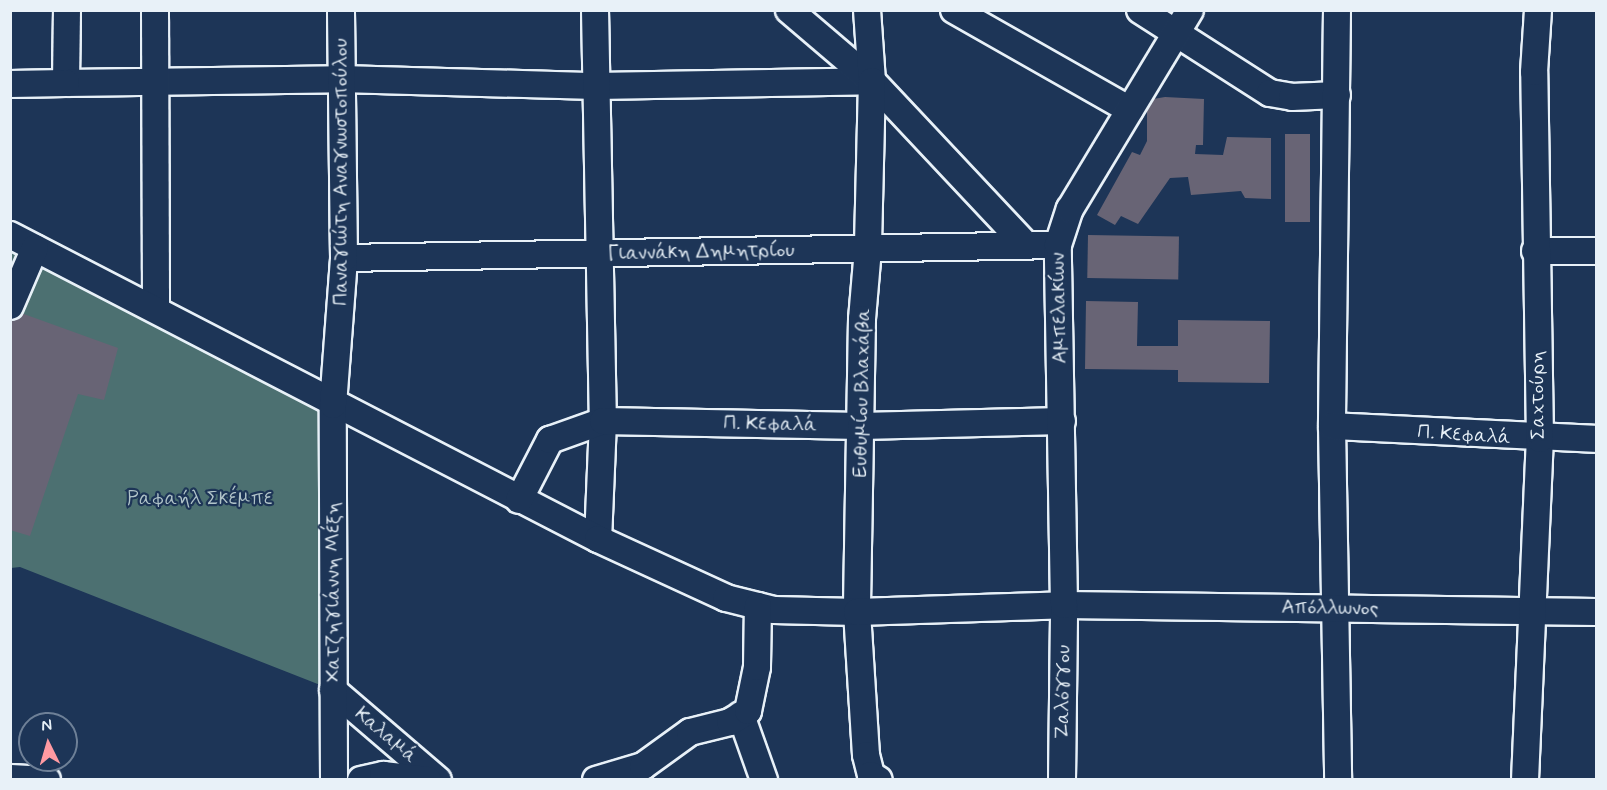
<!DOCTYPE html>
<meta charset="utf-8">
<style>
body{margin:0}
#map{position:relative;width:1607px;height:790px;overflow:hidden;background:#1d3557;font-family:Mynerve,sans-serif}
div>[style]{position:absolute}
.green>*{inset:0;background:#4c7071}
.building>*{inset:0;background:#686475;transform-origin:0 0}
.roads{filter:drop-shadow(2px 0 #e8f1f8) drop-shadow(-2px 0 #e8f1f8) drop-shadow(0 2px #e8f1f8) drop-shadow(0 -2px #e8f1f8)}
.minor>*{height:26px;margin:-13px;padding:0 13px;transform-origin:13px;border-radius:13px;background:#1d3557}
span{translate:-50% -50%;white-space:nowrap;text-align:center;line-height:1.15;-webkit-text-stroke:4.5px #1d3557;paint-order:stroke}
.street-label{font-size:20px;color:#e8f1f8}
.park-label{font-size:20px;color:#b1c4c9}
.frame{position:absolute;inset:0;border:12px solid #e8f1f8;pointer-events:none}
.north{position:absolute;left:18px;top:712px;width:60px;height:60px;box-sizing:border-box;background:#1d3557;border:2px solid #6e8097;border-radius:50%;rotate:355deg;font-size:16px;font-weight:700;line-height:24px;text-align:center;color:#e8f1f8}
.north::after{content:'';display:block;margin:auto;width:21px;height:27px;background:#ff9aa2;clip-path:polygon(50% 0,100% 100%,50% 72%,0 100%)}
</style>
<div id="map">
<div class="green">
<div style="clip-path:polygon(10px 235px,333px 405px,333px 690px,20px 567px,11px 568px)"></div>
</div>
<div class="building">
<div style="clip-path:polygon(1165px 97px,1204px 99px,1203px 145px,1196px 145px,1195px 154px,1223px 155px,1227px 137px,1271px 138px,1271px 199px,1245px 198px,1241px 191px,1191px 195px,1188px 177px,1170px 178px,1138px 224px,1121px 216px,1115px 225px,1097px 215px,1132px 152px,1140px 155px,1147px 141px,1147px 100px)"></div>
<div style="left:1310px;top:134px;width:88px;height:25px;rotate:90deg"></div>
<div style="left:1088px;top:235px;width:91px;height:43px;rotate:1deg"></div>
<div style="clip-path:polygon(1086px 301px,1138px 302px,1137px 346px,1178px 346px,1178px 320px,1270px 321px,1269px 383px,1178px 382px,1178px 370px,1085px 369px)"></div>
<div style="clip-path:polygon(10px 309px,118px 348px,104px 400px,78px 394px,30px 536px,10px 530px)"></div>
</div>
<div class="roads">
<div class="minor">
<div style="left:67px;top:10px;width:73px;rotate:90.8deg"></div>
<div style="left:66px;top:83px;width:275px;rotate:-0.8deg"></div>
<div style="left:341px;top:79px;width:255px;rotate:1.6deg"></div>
<div style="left:596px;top:86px;width:276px;rotate:-1deg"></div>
<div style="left:155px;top:10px;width:298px;rotate:89.8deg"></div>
<div style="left:595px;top:10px;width:411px;rotate:88.9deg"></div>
<div style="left:603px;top:421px;width:118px;rotate:92.4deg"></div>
<div style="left:789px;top:10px;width:109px;rotate:40.5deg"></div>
<div style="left:872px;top:81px;width:226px;rotate:46.8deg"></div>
<div style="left:867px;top:10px;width:71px;rotate:86deg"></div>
<div style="left:872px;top:81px;width:168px;rotate:91.4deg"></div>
<div style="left:868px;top:249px;width:70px;rotate:94.9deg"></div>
<div style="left:862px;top:319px;width:293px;rotate:91deg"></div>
<div style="left:857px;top:612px;width:143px;rotate:86.4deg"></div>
<div style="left:866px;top:755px;width:21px;rotate:76deg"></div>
<div style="left:871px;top:775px;width:9px;rotate:32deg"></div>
<div style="left:954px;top:10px;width:202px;rotate:29.6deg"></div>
<div style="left:1140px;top:10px;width:154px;rotate:32.6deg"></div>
<div style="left:1270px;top:93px;width:22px;rotate:10deg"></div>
<div style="left:1292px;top:97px;width:45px;rotate:-2.5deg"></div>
<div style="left:1337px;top:10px;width:416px;rotate:90.7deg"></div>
<div style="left:1332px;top:426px;width:354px;rotate:89deg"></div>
<div style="left:10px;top:84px;width:56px;rotate:-1deg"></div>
<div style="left:10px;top:235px;width:662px;rotate:27.34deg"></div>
<div style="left:598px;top:539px;width:141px;rotate:24.7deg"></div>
<div style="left:726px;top:598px;width:49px;rotate:14deg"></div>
<div style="left:774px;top:610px;width:83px;rotate:1.4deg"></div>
<div style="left:857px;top:612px;width:207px;rotate:-1.9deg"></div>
<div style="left:1064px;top:605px;width:532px;rotate:0.75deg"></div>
<div style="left:1535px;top:251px;width:61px"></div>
<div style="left:344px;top:258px;width:714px;rotate:-1.04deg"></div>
<div style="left:10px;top:306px;width:63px;rotate:-66.7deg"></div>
<div style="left:1332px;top:426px;width:264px;rotate:2.8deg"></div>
<div style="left:519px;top:500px;width:68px;rotate:-62.7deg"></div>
<div style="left:550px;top:440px;width:56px;rotate:-19.7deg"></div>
<div style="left:603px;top:421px;width:258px;rotate:1.1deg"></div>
<div style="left:861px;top:426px;width:201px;rotate:-1.4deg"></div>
<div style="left:333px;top:690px;width:138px;rotate:40.6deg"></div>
<div style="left:741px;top:715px;width:69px;rotate:70.5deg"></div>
<div style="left:10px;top:778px;width:37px;rotate:3deg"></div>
<div style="left:334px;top:780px;width:375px;rotate:-90.2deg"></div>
<div style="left:333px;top:405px;width:147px;rotate:-85.7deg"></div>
<div style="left:344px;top:258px;width:248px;rotate:-90.7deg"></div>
<div style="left:361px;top:780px;width:23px;rotate:-13deg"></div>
<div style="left:383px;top:775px;width:45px;rotate:6.3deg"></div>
<div style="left:596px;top:780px;width:49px;rotate:-16.6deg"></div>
<div style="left:643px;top:766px;width:58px;rotate:-35.9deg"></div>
<div style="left:690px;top:732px;width:41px;rotate:-14deg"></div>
<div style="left:730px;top:722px;width:21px;rotate:-31deg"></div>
<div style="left:748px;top:711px;width:45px;rotate:-78.4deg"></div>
<div style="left:757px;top:667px;width:61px;rotate:-89.1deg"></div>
<div style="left:1062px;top:780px;width:175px;rotate:-89.3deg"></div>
<div style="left:1064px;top:605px;width:360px;rotate:-91deg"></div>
<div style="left:1058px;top:245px;width:38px;rotate:-72deg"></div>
<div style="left:1070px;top:209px;width:232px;rotate:-58.9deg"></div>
<div style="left:1525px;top:780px;width:341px;rotate:-87.5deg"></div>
<div style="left:1540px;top:439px;width:367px;rotate:-90.9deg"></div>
<div style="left:1534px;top:72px;width:62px;rotate:-86.3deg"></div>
</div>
</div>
<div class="street-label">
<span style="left:341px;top:172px;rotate:-90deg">Παναγιώτη Αναγνωστοπούλου</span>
<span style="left:701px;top:252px;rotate:-1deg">Γιαννάκη Δημητρίου</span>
<span style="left:1059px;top:308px;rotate:-91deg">Αμπελακίων</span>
<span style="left:862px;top:393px;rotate:-89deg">Ευθυμίου Βλαχάβα</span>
<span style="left:1538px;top:395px;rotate:-91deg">Σαχτούρη</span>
<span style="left:770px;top:424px;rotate:1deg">Π. Κεφαλά</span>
<span style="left:1464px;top:435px;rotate:4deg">Π. Κεφαλά</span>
<span style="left:333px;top:592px;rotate:-90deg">Χατζηγιάννη Μέξη</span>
<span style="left:1330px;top:608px;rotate:1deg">Απόλλωνος</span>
<span style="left:1063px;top:692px;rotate:-89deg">Ζαλόγγου</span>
<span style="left:386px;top:735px;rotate:40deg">Καλαμά</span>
</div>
<div class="park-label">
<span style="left:200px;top:498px">Ραφαήλ Σκέμπε</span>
</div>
<div class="frame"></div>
<div class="north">N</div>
</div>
